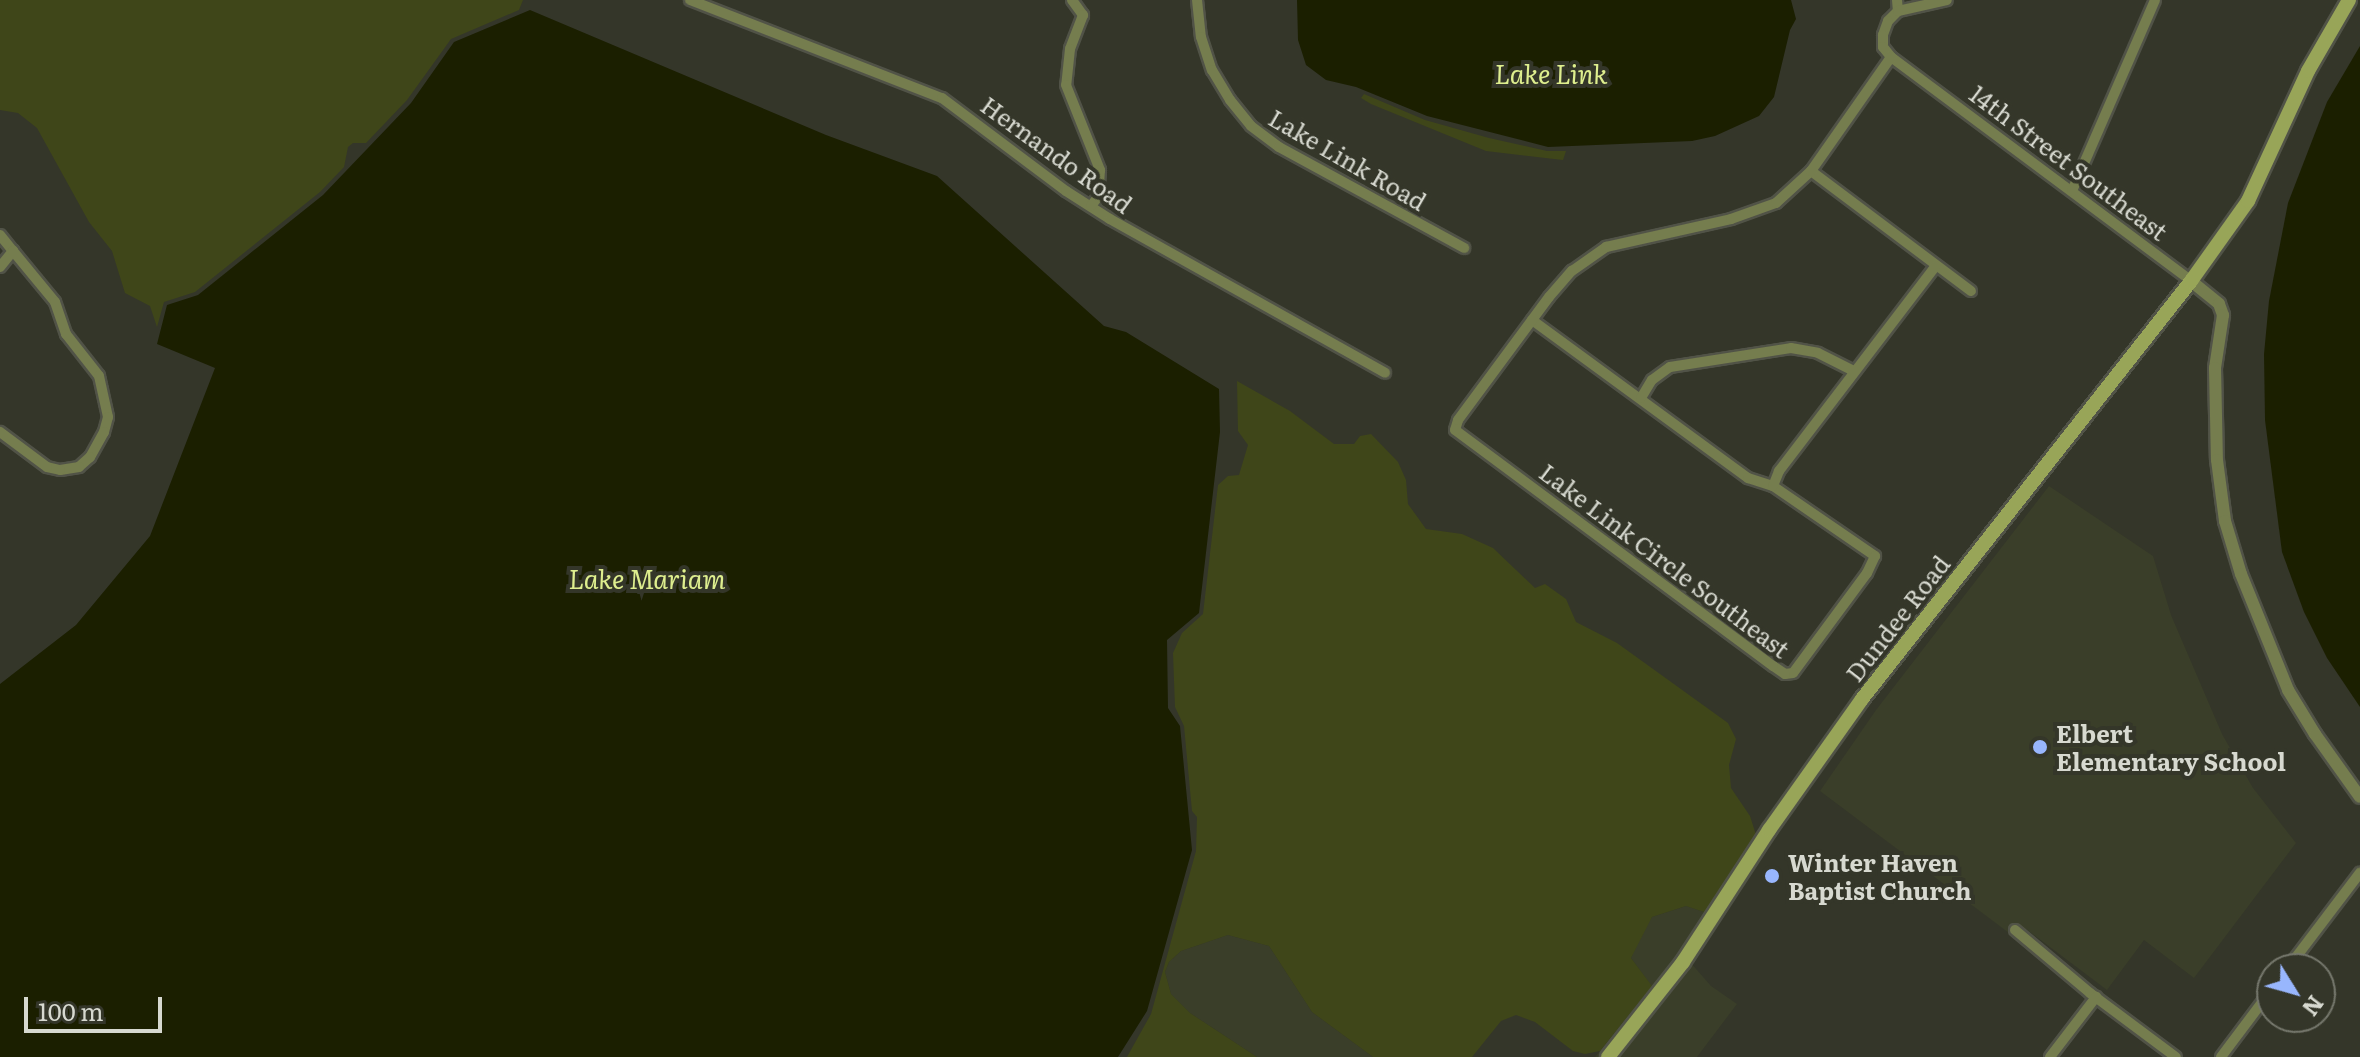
<!DOCTYPE html>
<style>
body{margin:0}
#map{position:relative;width:2360px;height:1057px;overflow:hidden;background:#343629;font-family:Literata,serif}
div>[style]{position:absolute}
.built>*{inset:0;background:#3a3e29}
.green>*{inset:0;background:#3f4619}
.water>*{inset:0;background:#1b1f00}
.roads{filter:drop-shadow(2px 0 #515347) drop-shadow(-2px 0 #515347) drop-shadow(0 2px #515347) drop-shadow(0 -2px #515347)}
.minor>*{height:10px;margin:-5px;padding:0 5px;transform-origin:5px;border-radius:5px;background:#757d4e}
.tertiary>*{height:12px;margin:-6px;padding:0 6px;transform-origin:6px;border-radius:6px;background:#757d4e}
.secondary>*{height:14px;margin:-7px;padding:0 7px;transform-origin:7px;border-radius:7px;background:#98a558}
.dots>*{width:22px;height:22px;translate:-50% -50%;box-sizing:border-box;border:4px solid #343629;border-radius:50%}
span{translate:-50% -50%;white-space:nowrap;text-align:center;line-height:1.15;-webkit-text-stroke:8px #343629;paint-order:stroke}
.street-label{font-size:24px;color:#d7d9d0}
.poi-label{font-size:24px;color:#d7d9d0;font-weight:700}
.left{translate:0 -50%;text-align:left}
.water-label{font-size:26px;color:#deee8e;font-style:italic}
.north{position:absolute;left:2256px;top:953px;width:80px;height:80px;box-sizing:border-box;background:#343629;border:2px solid #75776c;border-radius:50%;rotate:127deg;font-size:22px;font-weight:700;line-height:32px;text-align:center;color:#d7d9d0}
.north::after{content:'';display:block;margin:auto;width:28px;height:36px;background:#98b6fd;clip-path:polygon(50% 0,100% 100%,50% 72%,0 100%)}
.scale{position:absolute;left:24px;top:997px;width:138px;height:36px;box-sizing:border-box;border:4px solid #d7d9d0;border-top:0;padding-left:10px;font-size:24px;line-height:28px;white-space:nowrap;color:#d7d9d0;-webkit-text-stroke:6px #343629;paint-order:stroke}
</style>
<div id="map">
<div class="built">
<div style="clip-path:polygon(2049px 486px,2153px 556px,2171px 615px,2222px 734px,2253px 788px,2296px 843px,2194px 978px,2144px 940px,2107px 990px,2026px 929px,2017px 939px,1820px 791px,1876px 710px)"></div>
<div style="clip-path:polygon(1686px 906px,1710px 914px,1601px 1057px,1595px 1057px,1652px 987px,1631px 958px,1644px 928px,1652px 917px)"></div>
<div style="clip-path:polygon(1228px 935px,1269px 946px,1312px 1012px,1373px 1057px,1257px 1057px,1190px 1013px,1171px 994px,1165px 972px,1169px 962px,1181px 951px)"></div>
<div style="clip-path:polygon(1690px 962px,1711px 986px,1737px 1004px,1697px 1057px,1615px 1057px)"></div>
</div>
<div class="green">
<div style="clip-path:polygon(0 0,523px 0,519px 10px,451px 39px,407px 100px,366px 143px,353px 143px,348px 147px,344px 167px,320px 192px,195px 292px,164px 302px,157px 327px,150px 306px,125px 293px,112px 251px,89px 222px,37px 128px,18px 113px,0 110px)"></div>
<div style="clip-path:polygon(1364px 94px,1425px 120px,1489px 138px,1547px 151px,1566px 151px,1563px 160px,1486px 151px,1371px 104px,1361px 98px)"></div>
<div style="clip-path:polygon(1237px 381px,1290px 411px,1334px 444px,1354px 444px,1360px 436px,1371px 434px,1398px 462px,1406px 480px,1408px 504px,1426px 529px,1462px 534px,1493px 548px,1535px 588px,1545px 584px,1566px 599px,1576px 622px,1617px 643px,1728px 723px,1736px 739px,1729px 765px,1731px 788px,1750px 816px,1757px 838px,1710px 914px,1686px 906px,1652px 917px,1631px 958px,1652px 986px,1600px 1051px,1585px 1054px,1573px 1051px,1535px 1022px,1516px 1015px,1501px 1021px,1472px 1057px,1373px 1057px,1312px 1012px,1269px 946px,1228px 935px,1181px 951px,1169px 962px,1165px 972px,1171px 994px,1190px 1013px,1257px 1057px,1127px 1057px,1151px 1014px,1196px 851px,1197px 817px,1192px 811px,1184px 726px,1175px 707px,1173px 653px,1182px 633px,1203px 614px,1218px 485px,1228px 476px,1239px 475px,1248px 445px,1238px 431px)"></div>
</div>
<div class="water">
<div style="clip-path:polygon(1297px 0,1791px 0,1796px 19px,1790px 30px,1774px 97px,1759px 116px,1715px 136px,1692px 141px,1548px 147px,1427px 116px,1356px 87px,1326px 80px,1306px 65px,1298px 40px)"></div>
<div style="clip-path:polygon(530px 10px,826px 135px,937px 176px,1104px 326px,1126px 332px,1219px 389px,1220px 432px,1199px 613px,1167px 640px,1168px 708px,1180px 726px,1192px 850px,1147px 1011px,1118px 1057px,0 1057px,0 684px,76px 625px,150px 536px,215px 368px,157px 344px,167px 305px,198px 295px,323px 195px,411px 103px,454px 42px)"></div>
<div style="clip-path:polygon(2360px 46px,2360px 707px,2327px 658px,2304px 612px,2282px 552px,2265px 420px,2264px 354px,2269px 301px,2288px 203px,2327px 102px)"></div>
</div>
<div class="roads">
<div class="minor">
<div style="left:690px;top:0;width:270px;rotate:21.3deg"></div>
<div style="left:942px;top:98px;width:155px;rotate:36.9deg"></div>
<div style="left:1066px;top:191px;width:52px;rotate:32.5deg"></div>
<div style="left:1110px;top:219px;width:315px;rotate:29.2deg"></div>
<div style="left:1072px;top:0;width:19px;rotate:54deg"></div>
<div style="left:1083px;top:15px;width:36px;rotate:111deg"></div>
<div style="left:1070px;top:49px;width:36px;rotate:96deg"></div>
<div style="left:1066px;top:85px;width:92px;rotate:68.2deg"></div>
<div style="left:1100px;top:170px;width:27px;rotate:94deg"></div>
<div style="left:1098px;top:197px;width:11px;rotate:128deg"></div>
<div style="left:1197px;top:0;width:37px;rotate:84deg"></div>
<div style="left:1201px;top:37px;width:35px;rotate:72deg"></div>
<div style="left:1212px;top:70px;width:35px;rotate:59deg"></div>
<div style="left:1230px;top:100px;width:33px;rotate:51deg"></div>
<div style="left:1251px;top:126px;width:35px;rotate:37deg"></div>
<div style="left:1279px;top:147px;width:211px;rotate:28.6deg"></div>
<div style="left:1897px;top:0;width:11px;rotate:85deg"></div>
<div style="left:1898px;top:11px;width:14px;rotate:135deg"></div>
<div style="left:1888px;top:21px;width:15px;rotate:110deg"></div>
<div style="left:1883px;top:35px;width:12px;rotate:90deg"></div>
<div style="left:1883px;top:47px;width:13px;rotate:51deg"></div>
<div style="left:1891px;top:57px;width:374px;rotate:36.7deg"></div>
<div style="left:1898px;top:11px;width:50px;rotate:-12.7deg"></div>
<div style="left:1811px;top:171px;width:200px;rotate:36.9deg"></div>
<div style="left:2072px;top:191px;width:208px;rotate:-66.5deg"></div>
<div style="left:0;top:235px;width:21px;rotate:51deg"></div>
<div style="left:0;top:267px;width:21px;rotate:-51deg"></div>
<div style="left:13px;top:251px;width:66px;rotate:50.5deg"></div>
<div style="left:55px;top:302px;width:34px;rotate:71deg"></div>
<div style="left:66px;top:334px;width:53px;rotate:51.8deg"></div>
<div style="left:99px;top:376px;width:42px;rotate:77.6deg"></div>
<div style="left:108px;top:417px;width:16px;rotate:105deg"></div>
<div style="left:104px;top:432px;width:29px;rotate:119deg"></div>
<div style="left:90px;top:457px;width:15px;rotate:138deg"></div>
<div style="left:79px;top:467px;width:19px;rotate:171deg"></div>
<div style="left:60px;top:470px;width:13px;rotate:-167deg"></div>
<div style="left:47px;top:467px;width:59px;rotate:-143.3deg"></div>
<div style="left:1532px;top:320px;width:268px;rotate:36.2deg"></div>
<div style="left:1748px;top:478px;width:26px;rotate:18deg"></div>
<div style="left:1773px;top:486px;width:124px;rotate:34.5deg"></div>
<div style="left:1875px;top:556px;width:19px;rotate:115deg"></div>
<div style="left:1867px;top:573px;width:124px;rotate:126.5deg"></div>
<div style="left:1793px;top:673px;width:8px;rotate:173deg"></div>
<div style="left:1785px;top:674px;width:14px;rotate:-146deg"></div>
<div style="left:1773px;top:666px;width:396px;rotate:-143.4deg"></div>
<div style="left:1455px;top:430px;width:10px;rotate:-73deg"></div>
<div style="left:1458px;top:420px;width:153px;rotate:-53.5deg"></div>
<div style="left:1549px;top:297px;width:35px;rotate:-49deg"></div>
<div style="left:1572px;top:271px;width:42px;rotate:-35.2deg"></div>
<div style="left:1606px;top:247px;width:128px;rotate:-12.6deg"></div>
<div style="left:1731px;top:219px;width:48px;rotate:-19.6deg"></div>
<div style="left:1776px;top:203px;width:47px;rotate:-42.4deg"></div>
<div style="left:1811px;top:171px;width:139px;rotate:-54.9deg"></div>
<div style="left:1641px;top:398px;width:21px;rotate:-59deg"></div>
<div style="left:1652px;top:380px;width:22px;rotate:-36deg"></div>
<div style="left:1670px;top:367px;width:122px;rotate:-8.9deg"></div>
<div style="left:1791px;top:348px;width:27px;rotate:10deg"></div>
<div style="left:1818px;top:353px;width:40px;rotate:26.6deg"></div>
<div style="left:1773px;top:486px;width:16px;rotate:-68deg"></div>
<div style="left:1779px;top:471px;width:258px;rotate:-52.6deg"></div>
<div style="left:2015px;top:930px;width:98px;rotate:40deg"></div>
<div style="left:2090px;top:993px;width:107px;rotate:36.7deg"></div>
<div style="left:2287px;top:969px;width:121px;rotate:-52.8deg"></div>
<div style="left:2050px;top:1057px;width:76px;rotate:-52.5deg"></div>
<div style="left:2221px;top:1057px;width:85px;rotate:-53.1deg"></div>
</div>
<div class="tertiary">
<div style="left:2191px;top:281px;width:36px;rotate:39deg"></div>
<div style="left:2219px;top:304px;width:12px;rotate:70deg"></div>
<div style="left:2223px;top:315px;width:54px;rotate:98.6deg"></div>
<div style="left:2215px;top:368px;width:92px;rotate:88.8deg"></div>
<div style="left:2217px;top:460px;width:62px;rotate:82.5deg"></div>
<div style="left:2225px;top:521px;width:55px;rotate:73.2deg"></div>
<div style="left:2241px;top:574px;width:125px;rotate:67.9deg"></div>
<div style="left:2288px;top:690px;width:52px;rotate:58.5deg"></div>
<div style="left:2315px;top:734px;width:77px;rotate:54.5deg"></div>
</div>
<div class="secondary">
<div style="left:1608px;top:1057px;width:121px;rotate:-51.7deg"></div>
<div style="left:1683px;top:962px;width:158px;rotate:-56.9deg"></div>
<div style="left:1769px;top:830px;width:161px;rotate:-54.6deg"></div>
<div style="left:1862px;top:699px;width:532px;rotate:-51.79deg"></div>
<div style="left:2191px;top:281px;width:98px;rotate:-54.5deg"></div>
<div style="left:2248px;top:201px;width:143px;rotate:-65.2deg"></div>
<div style="left:2308px;top:71px;width:82px;rotate:-60deg"></div>
</div>
</div>
<div class="dots">
<div style="left:2040px;top:747px;background:#98b6fd"></div>
<div style="left:1772px;top:876px;background:#98b6fd"></div>
</div>
<div class="street-label">
<span style="left:1057px;top:154px;rotate:36deg">Hernando Road</span>
<span style="left:1348px;top:159px;rotate:30deg">Lake Link Road</span>
<span style="left:2069px;top:162px;rotate:37deg">14th Street Southeast</span>
<span style="left:1665px;top:560px;rotate:37deg">Lake Link Circle Southeast</span>
<span style="left:1897px;top:618px;rotate:-52deg">Dundee Road</span>
</div>
<div class="poi-label">
<span class="left" style="left:2056px;top:747px">Elbert<br>Elementary School</span>
<span class="left" style="left:1788px;top:876px">Winter Haven<br>Baptist Church</span>
</div>
<div class="water-label">
<span style="left:1551px;top:73px">Lake Link</span>
<span style="left:647px;top:578px">Lake Mariam</span>
</div>
<div class="north">N</div>
<div class="scale">100 m</div>
</div>
